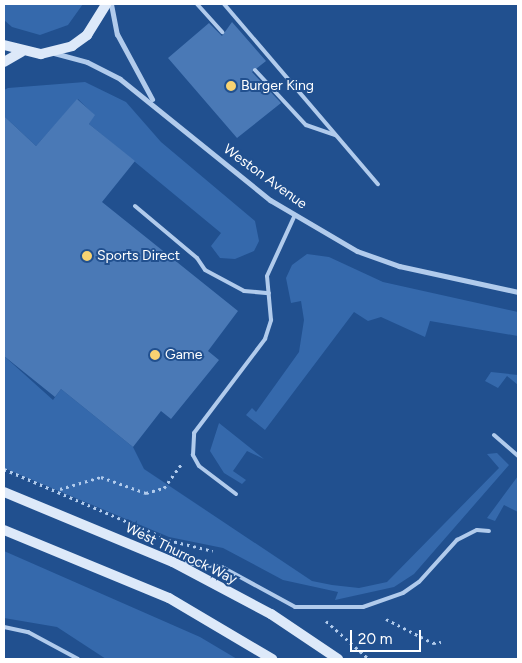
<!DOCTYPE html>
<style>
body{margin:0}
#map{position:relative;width:522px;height:663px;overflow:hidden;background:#21508f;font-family:Figtree,sans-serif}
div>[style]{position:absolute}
.green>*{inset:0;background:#3569ac}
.building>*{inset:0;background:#4a79b6}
.path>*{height:3px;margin-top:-1.5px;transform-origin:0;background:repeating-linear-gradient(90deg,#b1cbec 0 2.5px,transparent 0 6.5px)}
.lane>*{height:4px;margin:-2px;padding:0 2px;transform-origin:2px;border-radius:2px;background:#b1cbec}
.street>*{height:5px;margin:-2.5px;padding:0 2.5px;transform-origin:2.5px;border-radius:2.5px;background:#b1cbec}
.secondary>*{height:10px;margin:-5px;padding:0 5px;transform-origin:5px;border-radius:5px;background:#dde9f9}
.dots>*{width:14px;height:14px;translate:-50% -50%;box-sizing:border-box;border:2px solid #21508f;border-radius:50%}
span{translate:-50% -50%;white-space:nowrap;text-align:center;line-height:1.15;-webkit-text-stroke:4px #21508f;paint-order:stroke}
.poi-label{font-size:14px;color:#fff}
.left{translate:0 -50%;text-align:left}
.street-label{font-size:14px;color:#fff}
.frame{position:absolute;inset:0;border:5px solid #fff;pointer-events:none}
.scale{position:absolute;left:350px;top:630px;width:71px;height:22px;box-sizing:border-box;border:2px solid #fff;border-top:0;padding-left:6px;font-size:15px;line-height:18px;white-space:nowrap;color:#fff;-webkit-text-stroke:4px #21508f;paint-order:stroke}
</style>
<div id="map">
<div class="green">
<div style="clip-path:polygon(4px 4px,83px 4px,68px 25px,40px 35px,12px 27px,4px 20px)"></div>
<div style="clip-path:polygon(85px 82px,126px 102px,161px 142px,255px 221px,259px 241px,254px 251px,235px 259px,220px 258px,211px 246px,221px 233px,89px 124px,94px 115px,78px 99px,36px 146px,4px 116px,4px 90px,8px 88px)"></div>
<div style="clip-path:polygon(307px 254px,329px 257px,383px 282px,518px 312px,518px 336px,430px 321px,425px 337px,381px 317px,368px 321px,354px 312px,265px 430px,246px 415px,252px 408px,256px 412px,299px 352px,304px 320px,301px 301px,291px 303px,286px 278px,292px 265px)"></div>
<div style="clip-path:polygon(4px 356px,53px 400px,61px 389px,133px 447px,144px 469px,312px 581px,332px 585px,359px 588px,387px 582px,499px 468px,487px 454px,497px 453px,509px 465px,414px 574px,394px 587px,335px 600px,338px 592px,283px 580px,223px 548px,169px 537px,4px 468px)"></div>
<div style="clip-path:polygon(491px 372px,518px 375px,518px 385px,507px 376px,498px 388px,485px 381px)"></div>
<div style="clip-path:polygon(219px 423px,264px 459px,247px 451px,233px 471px,246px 480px,242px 484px,224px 473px,210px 451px)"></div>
<div style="clip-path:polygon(518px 476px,518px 512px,504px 505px,495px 521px,487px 518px)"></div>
<div style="clip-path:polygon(4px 551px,200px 637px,237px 659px,106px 659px,57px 627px,4px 618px)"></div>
</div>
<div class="building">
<div style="clip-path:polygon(232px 22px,266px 61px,252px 72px,281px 103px,237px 138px,168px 58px,209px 23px,222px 36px)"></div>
<div style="clip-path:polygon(77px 99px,95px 115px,89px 124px,135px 161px,102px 202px,238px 311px,208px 351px,219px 360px,171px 419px,161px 411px,133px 447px,61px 389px,55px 397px,4px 356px,4px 116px,36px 146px)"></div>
</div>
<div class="path">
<div style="left:4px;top:469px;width:170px;rotate:23.2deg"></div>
<div style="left:60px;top:489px;width:43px;rotate:-16.3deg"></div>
<div style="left:101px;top:477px;width:48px;rotate:19.6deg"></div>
<div style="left:146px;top:493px;width:19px;rotate:-16deg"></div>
<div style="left:164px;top:488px;width:32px;rotate:-54deg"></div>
<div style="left:168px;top:540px;width:46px;rotate:13.7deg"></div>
<div style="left:386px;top:619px;width:53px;rotate:27.1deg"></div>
<div style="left:433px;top:643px;width:8px;rotate:-7deg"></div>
<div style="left:326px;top:621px;width:57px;rotate:41.5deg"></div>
</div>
<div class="lane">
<div style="left:197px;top:4px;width:38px;rotate:48deg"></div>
<div style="left:224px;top:4px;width:237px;rotate:49.5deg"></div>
<div style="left:255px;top:70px;width:75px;rotate:47.2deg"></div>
<div style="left:306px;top:125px;width:31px;rotate:19deg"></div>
<div style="left:135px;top:206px;width:81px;rotate:40deg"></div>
<div style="left:197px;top:258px;width:14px;rotate:56deg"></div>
<div style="left:205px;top:270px;width:44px;rotate:28.3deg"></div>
<div style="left:244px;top:291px;width:25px;rotate:5deg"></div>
<div style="left:494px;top:435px;width:32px;rotate:41deg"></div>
<div style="left:236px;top:494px;width:46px;rotate:-142.9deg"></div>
<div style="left:199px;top:466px;width:13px;rotate:-119deg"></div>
<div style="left:193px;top:455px;width:22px;rotate:-87deg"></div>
<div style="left:194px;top:433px;width:118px;rotate:-52.9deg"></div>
<div style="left:265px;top:339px;width:20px;rotate:-72deg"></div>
<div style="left:271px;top:320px;width:44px;rotate:-95.2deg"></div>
<div style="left:267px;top:276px;width:65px;rotate:-65.4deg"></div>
<div style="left:183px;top:563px;width:39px;rotate:6deg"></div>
<div style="left:222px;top:567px;width:83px;rotate:28.7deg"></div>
<div style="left:295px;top:607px;width:68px"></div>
<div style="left:363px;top:607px;width:42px;rotate:-19.3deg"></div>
<div style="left:403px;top:593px;width:19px;rotate:-35deg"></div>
<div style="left:419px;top:582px;width:57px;rotate:-47.9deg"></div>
<div style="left:457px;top:540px;width:22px;rotate:-27deg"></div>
<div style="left:477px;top:530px;width:12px;rotate:5deg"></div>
<div style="left:4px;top:627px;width:25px;rotate:12deg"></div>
<div style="left:28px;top:632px;width:57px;rotate:28.4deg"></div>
</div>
<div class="street">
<div style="left:111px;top:4px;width:31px;rotate:79deg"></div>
<div style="left:117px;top:34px;width:74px;rotate:61.7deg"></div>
<div style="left:54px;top:53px;width:34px;rotate:15deg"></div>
<div style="left:87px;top:62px;width:37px;rotate:27deg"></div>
<div style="left:120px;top:79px;width:193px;rotate:38.9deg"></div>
<div style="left:270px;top:200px;width:101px;rotate:30.4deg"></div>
<div style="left:357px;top:251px;width:45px;rotate:19.7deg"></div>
<div style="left:399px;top:266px;width:122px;rotate:12.3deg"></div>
</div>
<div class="secondary">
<div style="left:4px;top:45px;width:38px;rotate:14deg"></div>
<div style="left:41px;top:54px;width:32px;rotate:-14deg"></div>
<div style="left:72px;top:46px;width:19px;rotate:-36deg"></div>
<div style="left:87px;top:35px;width:36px;rotate:-58deg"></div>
<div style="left:4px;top:62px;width:20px;rotate:-30deg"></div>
<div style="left:4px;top:492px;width:183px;rotate:22.5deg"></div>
<div style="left:173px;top:562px;width:111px;rotate:28deg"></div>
<div style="left:271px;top:614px;width:81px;rotate:33.9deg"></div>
<div style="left:4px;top:530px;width:178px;rotate:22.4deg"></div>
<div style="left:169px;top:598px;width:120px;rotate:30.6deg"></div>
</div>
<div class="dots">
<div style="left:231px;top:86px;background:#f8d372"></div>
<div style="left:87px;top:256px;background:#f8d372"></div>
<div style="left:155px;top:355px;background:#f8d372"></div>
</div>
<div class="poi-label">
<span class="left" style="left:241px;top:86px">Burger King</span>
<span class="left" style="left:97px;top:256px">Sports Direct</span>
<span class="left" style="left:165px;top:355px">Game</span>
</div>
<div class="street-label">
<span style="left:265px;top:177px;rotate:36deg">Weston Avenue</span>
<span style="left:181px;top:554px;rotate:26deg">West Thurrock Way</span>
</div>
<div class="frame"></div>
<div class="scale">20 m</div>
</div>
